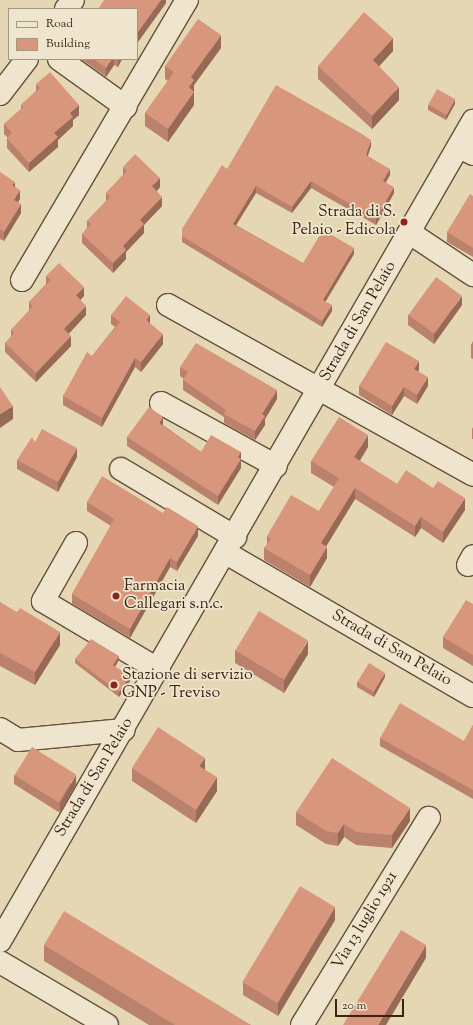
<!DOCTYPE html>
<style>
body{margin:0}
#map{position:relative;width:473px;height:1025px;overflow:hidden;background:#e6d7b4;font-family:"Sorts Mill Goudy",serif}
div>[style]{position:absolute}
.roads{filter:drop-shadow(1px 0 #64503a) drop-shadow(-1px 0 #64503a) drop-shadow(0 1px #64503a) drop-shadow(0 -1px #64503a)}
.street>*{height:22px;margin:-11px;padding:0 11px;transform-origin:11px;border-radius:11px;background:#efe5ce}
.secondary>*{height:22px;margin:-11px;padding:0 11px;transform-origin:11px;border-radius:11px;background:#efe5ce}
.wall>*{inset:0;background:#ba826c}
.shaded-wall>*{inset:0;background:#976a58}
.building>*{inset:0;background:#d8977d;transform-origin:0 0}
.dots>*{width:11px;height:11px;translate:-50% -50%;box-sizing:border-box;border:2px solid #efe5ce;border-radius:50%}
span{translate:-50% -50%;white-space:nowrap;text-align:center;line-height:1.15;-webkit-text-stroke:3.5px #efe5ce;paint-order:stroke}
.poi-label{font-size:16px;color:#392312}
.right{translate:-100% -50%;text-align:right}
.left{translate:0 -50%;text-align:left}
.street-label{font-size:16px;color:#392312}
.legend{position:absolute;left:8px;top:8px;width:130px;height:52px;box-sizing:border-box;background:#efe5ce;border:1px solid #a69783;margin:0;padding:5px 7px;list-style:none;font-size:12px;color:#392312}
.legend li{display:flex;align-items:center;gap:8px;height:20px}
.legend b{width:20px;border:1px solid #a69783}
.scale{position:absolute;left:335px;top:999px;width:69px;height:18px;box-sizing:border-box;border:2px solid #392312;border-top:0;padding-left:5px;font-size:12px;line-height:14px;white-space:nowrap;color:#392312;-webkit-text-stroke:3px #efe5ce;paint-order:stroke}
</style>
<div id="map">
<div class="roads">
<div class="street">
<div style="left:66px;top:9px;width:11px;rotate:-52deg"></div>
<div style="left:59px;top:59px;width:82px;rotate:35.6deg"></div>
<div style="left:0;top:94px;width:44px;rotate:-52.4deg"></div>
<div style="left:460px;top:147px;width:15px;rotate:28deg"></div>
<div style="left:410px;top:233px;width:76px;rotate:33.7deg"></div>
<div style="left:22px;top:280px;width:325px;rotate:-59.5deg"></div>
<div style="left:168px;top:305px;width:349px;rotate:29.1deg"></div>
<div style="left:161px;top:403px;width:131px;rotate:28.7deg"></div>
<div style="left:121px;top:469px;width:133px;rotate:30.8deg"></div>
<div style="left:76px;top:543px;width:67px;rotate:119.6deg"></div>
<div style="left:43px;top:601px;width:135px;rotate:30.7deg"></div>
<div style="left:226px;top:553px;width:285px;rotate:30.1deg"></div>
<div style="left:468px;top:565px;width:10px;rotate:-61deg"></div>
<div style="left:0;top:729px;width:21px;rotate:31deg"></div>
<div style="left:18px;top:740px;width:106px;rotate:-5.4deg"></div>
<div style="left:0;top:962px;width:124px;rotate:30.5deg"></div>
<div style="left:302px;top:1025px;width:243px;rotate:-58.5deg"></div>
</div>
<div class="secondary">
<div style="left:0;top:941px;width:947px;rotate:-60.02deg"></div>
</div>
</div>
<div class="wall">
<div style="clip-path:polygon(166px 0,166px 3px,138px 42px,137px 41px,137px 9px)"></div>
<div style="clip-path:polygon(221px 48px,194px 85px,194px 105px,168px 142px,145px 126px,145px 113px,168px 81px,165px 79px,165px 66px)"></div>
<div style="clip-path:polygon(393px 51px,379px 66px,399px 100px,372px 129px,318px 79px,318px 66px)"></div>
<div style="clip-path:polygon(81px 59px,122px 59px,118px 67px,114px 65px,106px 77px)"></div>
<div style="clip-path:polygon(36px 84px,79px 115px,73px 120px,73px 126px,58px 140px,58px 147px,29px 172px,7px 148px,7px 138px,8px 138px,4px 134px,4px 124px,21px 109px,21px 105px,36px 91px)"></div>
<div style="clip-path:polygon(455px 104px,446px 120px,428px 110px,428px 105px)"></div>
<div style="clip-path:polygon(371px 146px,368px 156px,390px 175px,386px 182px,394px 193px,376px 225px,311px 188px,292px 213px,256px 193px,236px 225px,303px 263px,354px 254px,325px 301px,332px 311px,322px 327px,182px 242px,182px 229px,227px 169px)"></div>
<div style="clip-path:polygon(123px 167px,160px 187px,157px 191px,162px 206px,144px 225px,144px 233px,126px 252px,126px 259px,113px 273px,82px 243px,82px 234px,87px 228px,87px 221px,106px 201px,106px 193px,123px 175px)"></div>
<div style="clip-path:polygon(0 172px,15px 186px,20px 199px,18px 202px,21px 213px,4px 241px,0 239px)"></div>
<div style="clip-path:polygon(473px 196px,473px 257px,447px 242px,447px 232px)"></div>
<div style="clip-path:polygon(46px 276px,84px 296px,80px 300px,86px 315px,69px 334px,71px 346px,36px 382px,5px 352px,5px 343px,11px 337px,11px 330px,29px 311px,29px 302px,46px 284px)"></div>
<div style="clip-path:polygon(462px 305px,434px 344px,408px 325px,408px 315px)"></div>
<div style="clip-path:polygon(111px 315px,150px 324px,163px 344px,141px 372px,135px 367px,102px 427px,63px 405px,63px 396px,92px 356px,115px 327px,111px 324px)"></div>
<div style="clip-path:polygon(473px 341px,473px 359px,471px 358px,471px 345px)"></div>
<div style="clip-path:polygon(180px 367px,277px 399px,265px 419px,265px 425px,255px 440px,224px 423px,224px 417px,183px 390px,183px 380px,184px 379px,180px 376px)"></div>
<div style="clip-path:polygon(419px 370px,418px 371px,428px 386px,417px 404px,404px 396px,392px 415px,359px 395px,359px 386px)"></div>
<div style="clip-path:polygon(163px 425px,201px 452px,241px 452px,241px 468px,218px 505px,127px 446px,127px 437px)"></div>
<div style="clip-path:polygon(473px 427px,473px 439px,472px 439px,472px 429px)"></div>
<div style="clip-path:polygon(35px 442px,77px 457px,58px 492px,17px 469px,17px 460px)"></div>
<div style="clip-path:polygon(368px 447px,360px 461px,397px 484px,465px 510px,443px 543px,421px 528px,415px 537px,355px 499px,326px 546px,327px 558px,310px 587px,264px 560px,264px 548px,267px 545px,267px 536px,319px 511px,334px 487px,311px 473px,311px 461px)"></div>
<div style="clip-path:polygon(87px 502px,198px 536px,177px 571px,170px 567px,130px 638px,72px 604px,72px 594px,111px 526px,87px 511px)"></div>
<div style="clip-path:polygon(0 602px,60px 645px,35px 685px,0 666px)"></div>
<div style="clip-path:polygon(473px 604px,473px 666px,443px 648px,443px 637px)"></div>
<div style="clip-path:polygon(235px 650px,308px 654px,284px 693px,235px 663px)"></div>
<div style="clip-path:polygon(75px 659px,119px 660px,115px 667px,130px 681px,119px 697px,75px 663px)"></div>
<div style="clip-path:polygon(385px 677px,374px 697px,357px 687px,357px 682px)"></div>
<div style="clip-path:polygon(473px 725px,473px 799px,380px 746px,380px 738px,464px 741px)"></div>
<div style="clip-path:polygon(132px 768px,217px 791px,196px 823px,132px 781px)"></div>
<div style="clip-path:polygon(14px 775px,76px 784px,60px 813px,14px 784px)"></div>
<div style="clip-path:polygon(296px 812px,410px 821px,392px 848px,356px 845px,344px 837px,338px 846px,326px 844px,296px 825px)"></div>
<div style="clip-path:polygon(335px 920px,278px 1016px,243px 995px,243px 982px)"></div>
<div style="clip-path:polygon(44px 945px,251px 1025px,149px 1025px,44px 961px)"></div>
</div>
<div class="shaded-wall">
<div style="clip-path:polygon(161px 0,166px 0,166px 3px,138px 42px,138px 32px)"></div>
<div style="clip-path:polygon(221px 35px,221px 48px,194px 85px,194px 105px,168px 142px,168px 129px,191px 77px)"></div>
<div style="clip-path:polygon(393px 38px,393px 51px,373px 73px,373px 60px)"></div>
<div style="clip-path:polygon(112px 59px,114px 59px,114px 65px,106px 77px,106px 68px)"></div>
<div style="clip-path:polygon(118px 59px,122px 59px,118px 67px)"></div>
<div style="clip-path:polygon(399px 87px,399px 100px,372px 129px,372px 116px)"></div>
<div style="clip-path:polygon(455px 99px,455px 104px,446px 120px,446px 115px)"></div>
<div style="clip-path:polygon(79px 105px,79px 115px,73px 120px,73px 126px,58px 140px,58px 147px,29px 172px,29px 163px,54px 133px,70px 113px)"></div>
<div style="clip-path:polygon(371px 140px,371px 146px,366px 161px,366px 155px)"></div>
<div style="clip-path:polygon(390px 169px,390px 175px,383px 187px,383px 181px)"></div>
<div style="clip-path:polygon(160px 178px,160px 187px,152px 196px,152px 186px)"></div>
<div style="clip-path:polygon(311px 181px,311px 188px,292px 213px,292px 207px)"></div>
<div style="clip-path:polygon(15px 182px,15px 191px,12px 185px)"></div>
<div style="clip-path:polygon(256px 186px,256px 193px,233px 230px,233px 224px)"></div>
<div style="clip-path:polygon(394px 187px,394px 193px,376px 225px,376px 219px)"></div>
<div style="clip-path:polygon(20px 190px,20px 199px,14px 209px,14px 200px)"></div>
<div style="clip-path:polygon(162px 197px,162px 206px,144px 225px,144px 233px,126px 252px,126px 259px,113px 273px,113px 263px,123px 246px,140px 220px)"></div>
<div style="clip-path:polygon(21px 204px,21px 213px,4px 241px,4px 232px)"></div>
<div style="clip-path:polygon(354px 248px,354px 254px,323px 306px,323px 300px)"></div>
<div style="clip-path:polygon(84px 287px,84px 296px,76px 305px,76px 295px)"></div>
<div style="clip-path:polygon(462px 296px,462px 305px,434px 344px,434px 334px)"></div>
<div style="clip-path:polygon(332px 305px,332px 311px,322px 327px,322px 321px)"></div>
<div style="clip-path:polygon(86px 306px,86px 315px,64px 338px,64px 329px)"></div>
<div style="clip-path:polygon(150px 315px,150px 325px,146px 320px)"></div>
<div style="clip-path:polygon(163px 334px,163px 344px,141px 372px,141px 362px)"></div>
<div style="clip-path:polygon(71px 336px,71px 346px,36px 382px,36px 373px)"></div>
<div style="clip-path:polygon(135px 358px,135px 367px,102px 427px,102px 418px)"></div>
<div style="clip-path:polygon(419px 361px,419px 370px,414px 378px,414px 369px)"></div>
<div style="clip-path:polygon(428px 377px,428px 386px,417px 404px,417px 395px)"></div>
<div style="clip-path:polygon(404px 387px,404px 396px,392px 415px,392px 406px)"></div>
<div style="clip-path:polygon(277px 390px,277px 399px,265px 419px,265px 425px,255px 440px,255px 431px,262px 414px)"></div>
<div style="clip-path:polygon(13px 406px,13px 419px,0 428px,0 414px)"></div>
<div style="clip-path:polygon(163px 417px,163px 426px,159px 423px)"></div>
<div style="clip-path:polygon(368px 435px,368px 447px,354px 469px,354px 457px)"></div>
<div style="clip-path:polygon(77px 448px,77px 457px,58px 492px,58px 482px)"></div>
<div style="clip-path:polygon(241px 452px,241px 468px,218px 505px,218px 496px,238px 457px)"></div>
<div style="clip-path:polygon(355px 488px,355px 499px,321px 555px,321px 543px)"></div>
<div style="clip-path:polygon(465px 498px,465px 510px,443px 543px,443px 532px)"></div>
<div style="clip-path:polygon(421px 517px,421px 528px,415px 537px,415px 526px)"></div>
<div style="clip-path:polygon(198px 526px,198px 536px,177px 571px,177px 562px)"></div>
<div style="clip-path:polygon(327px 547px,327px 558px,310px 587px,310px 575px)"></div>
<div style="clip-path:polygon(170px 558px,170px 567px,130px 638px,130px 629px)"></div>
<div style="clip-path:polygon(60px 632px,60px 645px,35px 685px,35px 672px)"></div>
<div style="clip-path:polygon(308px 641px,308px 654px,284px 693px,284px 680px)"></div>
<div style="clip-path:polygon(119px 656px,119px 660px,113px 670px,113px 665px)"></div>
<div style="clip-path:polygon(385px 673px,385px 677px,374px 697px,374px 692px)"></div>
<div style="clip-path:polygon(130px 676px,130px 681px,119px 697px,119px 692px)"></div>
<div style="clip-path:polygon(205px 758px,205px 771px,199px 766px)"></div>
<div style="clip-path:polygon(76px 775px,76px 784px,60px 813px,60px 803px)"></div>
<div style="clip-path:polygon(217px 777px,217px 791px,196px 823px,196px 810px)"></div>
<div style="clip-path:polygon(410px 808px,410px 821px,392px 848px,392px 835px)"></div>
<div style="clip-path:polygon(344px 824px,344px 837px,338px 846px,338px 833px)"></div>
<div style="clip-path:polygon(335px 907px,335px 920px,278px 1016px,278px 1003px)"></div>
<div style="clip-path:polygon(426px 945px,426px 958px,386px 1025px,378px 1025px)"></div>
</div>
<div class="building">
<div style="clip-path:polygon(104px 0,161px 0,138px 32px,137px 32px,137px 9px,98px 9px)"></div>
<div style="clip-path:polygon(364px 12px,393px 38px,373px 60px,399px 87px,372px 116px,318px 66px)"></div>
<div style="clip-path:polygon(198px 19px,221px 35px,191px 77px,194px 80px,189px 87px,194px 92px,168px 129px,145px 113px,174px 72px,165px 66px)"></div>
<div style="clip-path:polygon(94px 59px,112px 59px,106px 68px)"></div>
<div style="clip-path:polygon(50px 72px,79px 105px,70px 113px,73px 117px,54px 133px,58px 137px,29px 163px,7px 138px,12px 133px,4px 124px,23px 107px,21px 105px,40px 88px,36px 84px)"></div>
<div style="clip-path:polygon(276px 85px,362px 134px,371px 140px,366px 155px,390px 169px,383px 181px,394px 187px,376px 219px,311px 181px,292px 207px,256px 186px,233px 224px,303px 263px,323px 230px,354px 248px,323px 300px,332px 305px,322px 321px,182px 236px,182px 229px,222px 165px,227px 169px)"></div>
<div style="left:437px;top:89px;width:21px;height:18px;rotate:29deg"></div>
<div style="clip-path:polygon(135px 154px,160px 178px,152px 186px,162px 197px,140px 220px,144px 224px,123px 246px,126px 250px,113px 263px,82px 234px,91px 224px,87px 221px,110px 197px,106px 193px,127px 171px,123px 167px)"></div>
<div style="clip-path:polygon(0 172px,15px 182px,12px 185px,20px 190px,14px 200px,21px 204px,4px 232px,0 229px)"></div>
<div style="clip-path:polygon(470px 194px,473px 196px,473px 248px,447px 232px)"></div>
<div style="clip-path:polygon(59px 263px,84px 287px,76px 295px,86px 306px,64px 329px,71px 336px,36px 373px,5px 343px,14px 333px,11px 330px,33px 306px,29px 302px,51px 280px,46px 276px)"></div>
<div style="left:436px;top:277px;width:32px;height:47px;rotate:36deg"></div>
<div style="clip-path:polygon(126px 296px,150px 315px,146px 320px,163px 334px,141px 362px,135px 358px,102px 418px,63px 396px,87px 352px,92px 356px,120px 322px,111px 315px)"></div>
<div style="clip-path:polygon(386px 342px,419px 361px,414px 369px,428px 377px,417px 395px,404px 387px,392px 406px,359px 386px)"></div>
<div style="clip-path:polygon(196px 343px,277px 390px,262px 414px,265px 416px,255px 431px,224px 414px,226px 410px,183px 380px,188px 372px,180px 367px)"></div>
<div style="clip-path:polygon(0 387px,13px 406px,0 414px)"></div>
<div style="clip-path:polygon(149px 407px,163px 417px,159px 423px,201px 452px,211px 435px,241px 452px,238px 457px,241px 459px,218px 496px,127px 437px)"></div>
<div style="clip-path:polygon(339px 417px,368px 435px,354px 457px,397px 484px,406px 470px,433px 488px,438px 481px,465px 498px,443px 532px,421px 517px,415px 526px,355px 488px,321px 543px,327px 547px,310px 575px,264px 548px,271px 539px,267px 536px,291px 495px,319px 511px,339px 478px,311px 461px)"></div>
<div style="clip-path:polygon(42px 429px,77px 448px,58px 482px,17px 460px,32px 437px,35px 442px)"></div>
<div style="clip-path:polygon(102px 476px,163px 513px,167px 507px,198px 526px,177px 562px,170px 558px,130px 629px,72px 594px,114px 519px,87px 502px)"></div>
<div style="clip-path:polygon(466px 600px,473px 604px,473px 655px,443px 637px)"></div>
<div style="clip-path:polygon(0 602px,17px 612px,20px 608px,60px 632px,35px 672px,0 653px)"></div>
<div style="left:259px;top:611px;width:57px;height:46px;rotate:31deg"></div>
<div style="clip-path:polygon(91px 639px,119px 656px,113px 665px,130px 676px,119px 692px,75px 659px)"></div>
<div style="left:369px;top:663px;width:19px;height:22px;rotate:32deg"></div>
<div style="clip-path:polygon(400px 703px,464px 741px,473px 725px,473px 790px,380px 738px)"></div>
<div style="clip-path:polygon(158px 727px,205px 758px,199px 766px,217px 777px,196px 810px,132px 768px)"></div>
<div style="left:32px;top:747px;width:52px;height:33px;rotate:32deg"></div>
<div style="clip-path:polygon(332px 758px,410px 808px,392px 835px,356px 832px,344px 824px,338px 833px,326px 831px,296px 812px)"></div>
<div style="left:300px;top:886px;width:41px;height:112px;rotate:31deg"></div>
<div style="clip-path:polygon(64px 911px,251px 1025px,175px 1025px,44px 945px)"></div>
<div style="clip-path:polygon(401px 930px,426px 945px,378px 1025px,343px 1025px)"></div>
</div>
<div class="dots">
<div style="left:404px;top:222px;background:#8f2418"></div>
<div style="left:116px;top:596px;background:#8f2418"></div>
<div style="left:114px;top:685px;background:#8f2418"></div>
</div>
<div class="poi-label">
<span class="right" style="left:396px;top:222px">Strada di S.<br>Pelaio - Edicola</span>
<span class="left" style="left:124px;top:596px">Farmacia<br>Callegari s.n.c.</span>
<span class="left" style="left:122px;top:685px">Stazione di servizio<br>GNP - Treviso</span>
</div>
<div class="street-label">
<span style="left:359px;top:322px;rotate:-60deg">Strada di San Pelaio</span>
<span style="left:391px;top:649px;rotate:30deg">Strada di San Pelaio</span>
<span style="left:95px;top:778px;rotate:-59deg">Strada di San Pelaio</span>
<span style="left:366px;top:921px;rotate:-59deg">Via 13 luglio 1921</span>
</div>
<ul class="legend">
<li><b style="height:5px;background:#efe5ce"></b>Road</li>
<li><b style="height:11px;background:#d8977d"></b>Building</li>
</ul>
<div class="scale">20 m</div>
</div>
